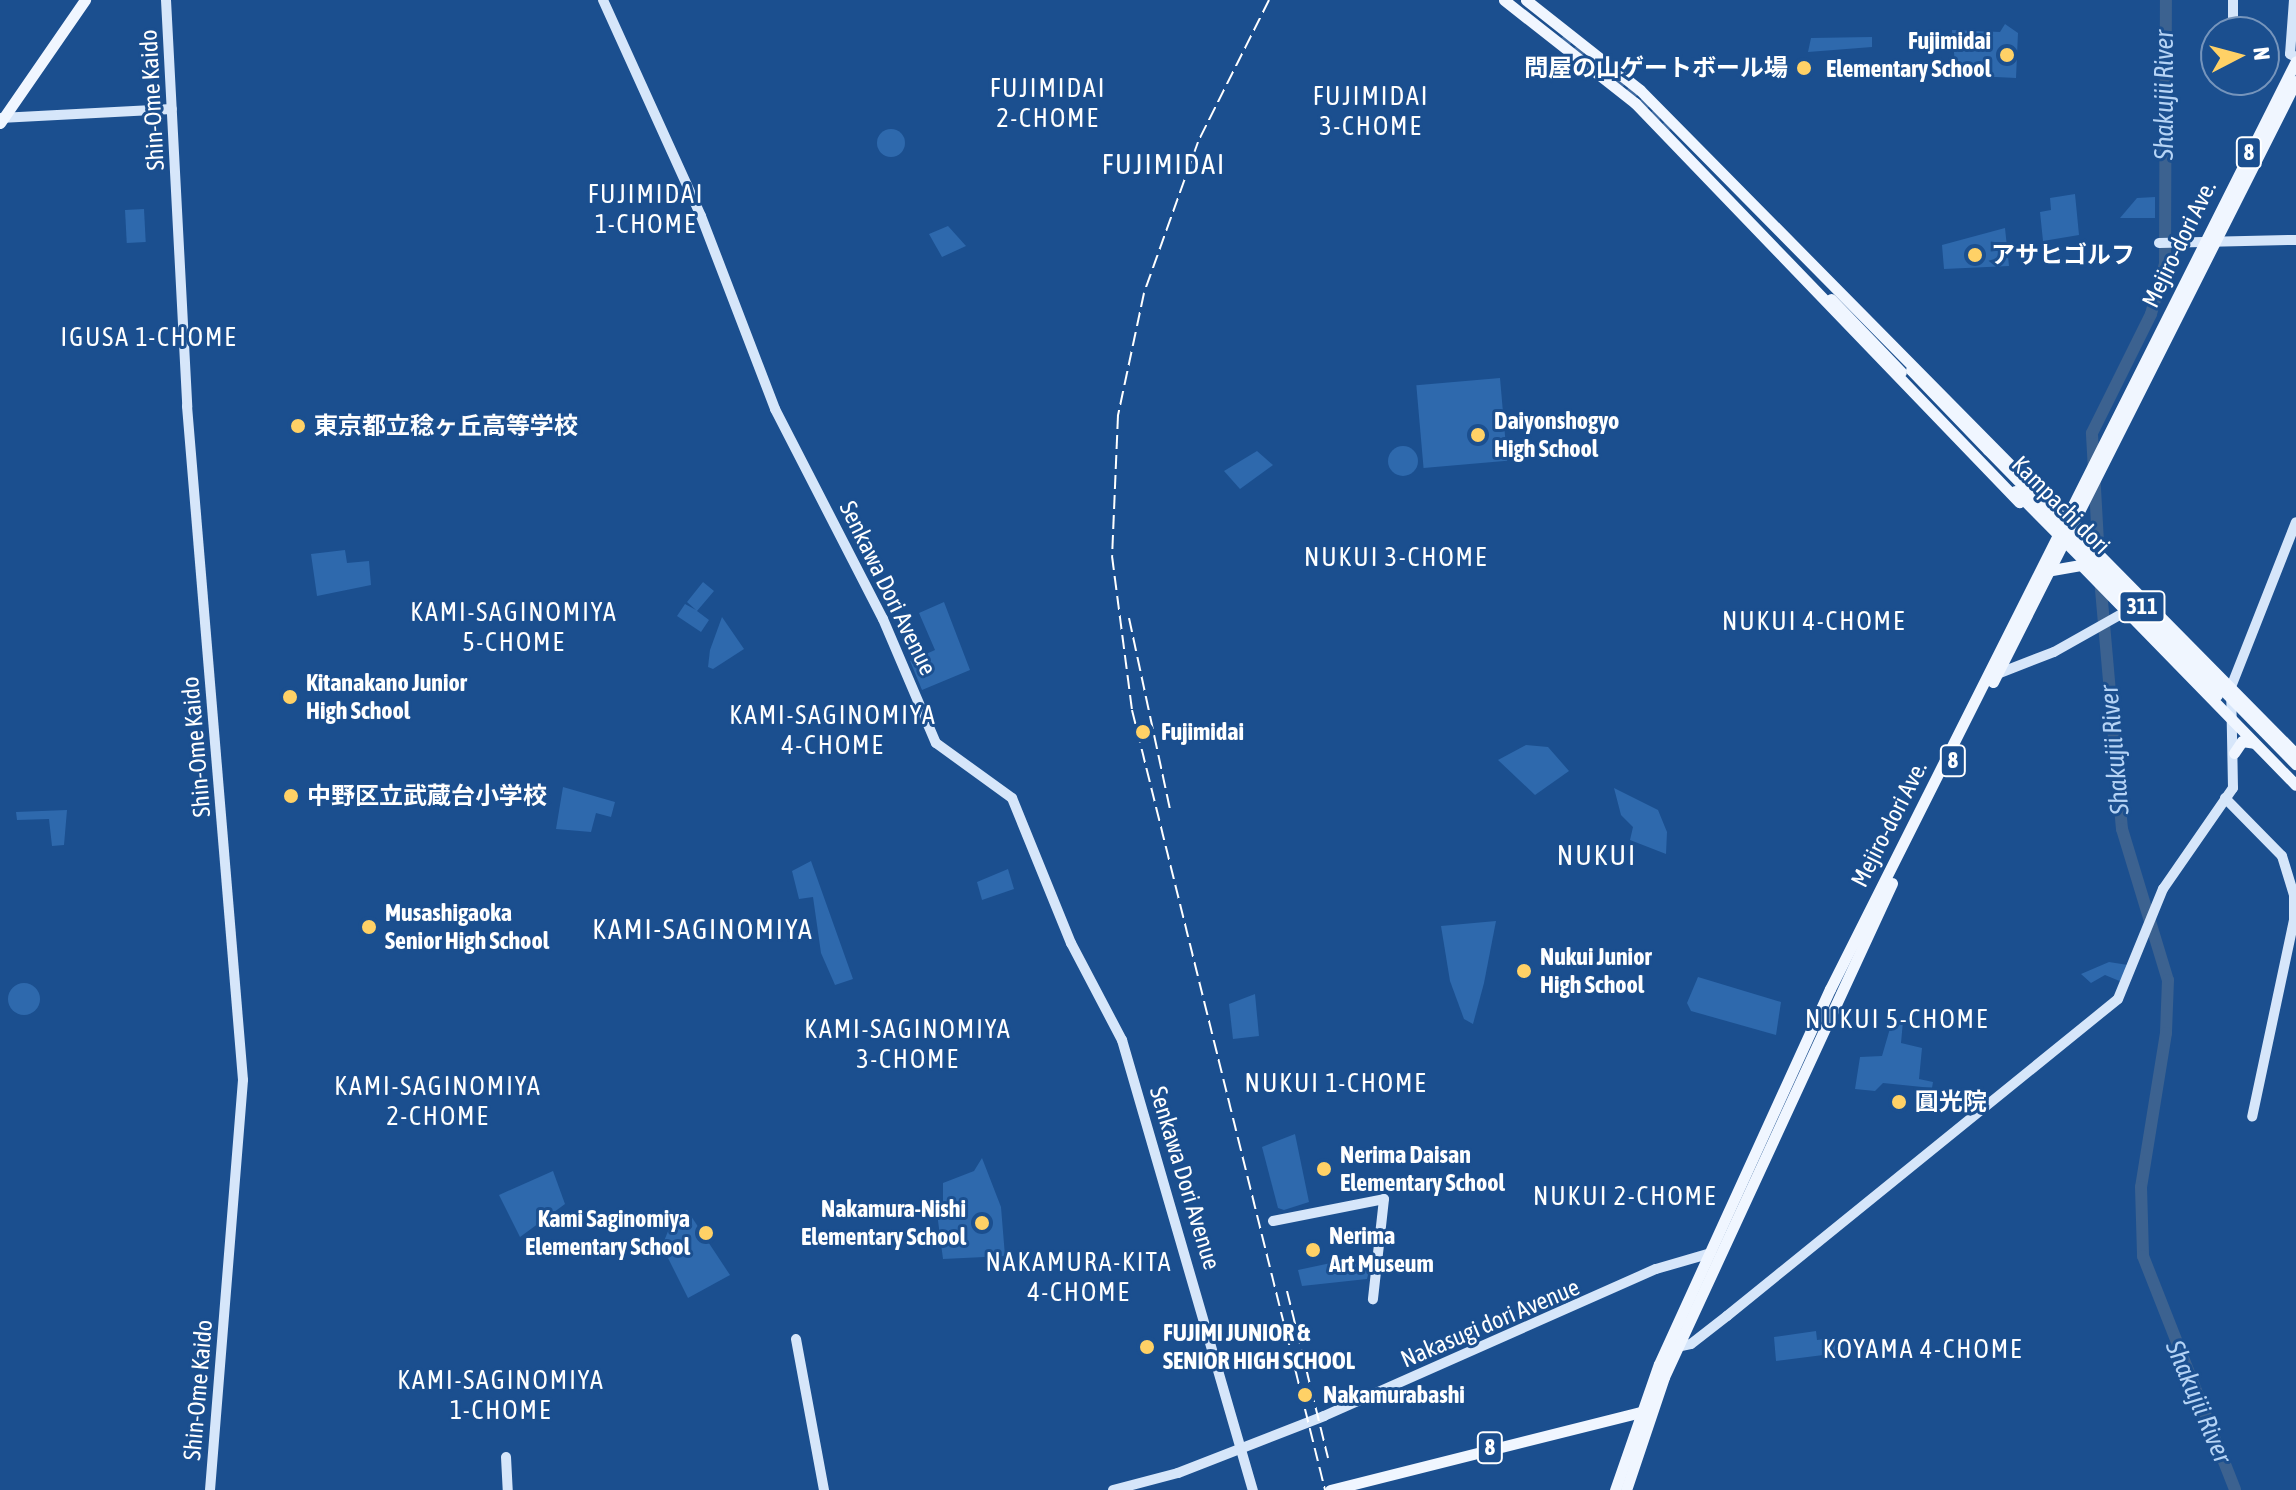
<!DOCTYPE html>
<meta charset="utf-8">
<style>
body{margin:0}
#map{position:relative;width:2296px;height:1490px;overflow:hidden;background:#1b4f8f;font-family:"Asap Condensed","Noto Sans JP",sans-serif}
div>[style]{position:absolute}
.green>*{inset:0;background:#2e69ad;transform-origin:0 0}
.round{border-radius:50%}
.river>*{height:12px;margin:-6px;padding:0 6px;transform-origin:6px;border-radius:6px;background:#3c6290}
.primary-tunnel>*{height:11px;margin-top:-5.5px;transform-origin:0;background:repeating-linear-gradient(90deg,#3d69a0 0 11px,transparent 0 16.5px)}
.secondary>*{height:10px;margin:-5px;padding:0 5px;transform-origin:5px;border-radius:5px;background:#d6e6fa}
.primary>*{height:11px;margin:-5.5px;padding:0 5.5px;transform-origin:5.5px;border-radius:5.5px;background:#f0f6ff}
.rail>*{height:2px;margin-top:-1px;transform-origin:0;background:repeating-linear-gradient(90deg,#fff 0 14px,transparent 0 20px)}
.primary-bridge>*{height:11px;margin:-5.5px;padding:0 5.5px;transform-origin:5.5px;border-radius:5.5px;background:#f0f6ff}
.dots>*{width:22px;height:22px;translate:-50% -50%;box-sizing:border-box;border:4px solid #1b4f8f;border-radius:50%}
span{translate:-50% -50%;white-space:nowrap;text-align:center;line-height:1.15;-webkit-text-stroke:6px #1b4f8f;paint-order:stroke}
.shield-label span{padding:2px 6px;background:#1b4f8f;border:2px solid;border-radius:6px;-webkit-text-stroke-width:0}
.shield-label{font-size:22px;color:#fff;font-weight:700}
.poi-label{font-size:24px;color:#fff;font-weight:700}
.right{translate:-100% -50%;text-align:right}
.left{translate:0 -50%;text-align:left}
.street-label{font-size:24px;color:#fff}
.neighbourhood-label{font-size:26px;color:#fff;letter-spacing:2px}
.water-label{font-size:26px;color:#b5d3f5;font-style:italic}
.quarter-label{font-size:28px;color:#fff;letter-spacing:2px}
.north{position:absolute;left:2200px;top:16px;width:80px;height:80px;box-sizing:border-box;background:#1b4f8f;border:2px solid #7695bc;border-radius:50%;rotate:84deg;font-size:22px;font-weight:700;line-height:32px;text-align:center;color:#fff}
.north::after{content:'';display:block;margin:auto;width:28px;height:36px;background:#ffd166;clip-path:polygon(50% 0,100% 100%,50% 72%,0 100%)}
</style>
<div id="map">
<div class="green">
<div style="clip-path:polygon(2005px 24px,2018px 33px,2016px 78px,1956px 75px,1952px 30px,2000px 32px)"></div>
<div style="clip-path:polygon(1872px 37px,1872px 47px,1808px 52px,1811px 38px)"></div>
<div class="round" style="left:877px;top:129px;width:28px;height:28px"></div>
<div style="clip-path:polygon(2075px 194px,2079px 235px,2043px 241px,2040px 212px,2051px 210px,2050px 198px)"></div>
<div style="clip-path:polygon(2155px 197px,2155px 218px,2120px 218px,2137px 198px)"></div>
<div style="left:144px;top:209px;width:33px;height:19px;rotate:87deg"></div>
<div style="clip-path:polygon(948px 226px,966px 246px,942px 257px,929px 234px)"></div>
<div style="clip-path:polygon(2005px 228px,2009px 266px,1944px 269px,1942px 245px)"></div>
<div style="left:1500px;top:378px;width:83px;height:84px;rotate:85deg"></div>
<div class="round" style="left:1388px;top:446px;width:30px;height:30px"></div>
<div style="clip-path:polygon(1257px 451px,1273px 465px,1240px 489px,1224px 471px)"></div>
<div style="clip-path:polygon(345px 550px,347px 563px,369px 561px,371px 585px,317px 596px,311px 554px)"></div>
<div style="clip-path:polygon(703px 582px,714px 591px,697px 611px,709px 620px,701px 632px,677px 616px,685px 604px,696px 610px,687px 602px)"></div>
<div style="clip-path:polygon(944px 602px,970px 670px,922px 690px,910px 661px,935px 650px,919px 613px)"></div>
<div style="clip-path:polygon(722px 617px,744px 649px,713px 669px,708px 667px,710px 650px)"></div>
<div style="clip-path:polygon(1526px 745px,1548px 747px,1569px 771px,1535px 795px,1498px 760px)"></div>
<div style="clip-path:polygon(563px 787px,615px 802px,611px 817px,596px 813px,591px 832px,556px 829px)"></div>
<div style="clip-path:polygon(1614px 788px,1658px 810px,1667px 832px,1666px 854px,1630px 840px,1633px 827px,1621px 815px)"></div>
<div style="clip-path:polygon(67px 810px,64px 845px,52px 846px,49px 819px,17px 820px,16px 812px)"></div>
<div style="clip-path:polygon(811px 861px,853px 979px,835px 985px,821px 953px,813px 897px,799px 899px,792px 871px)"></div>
<div style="clip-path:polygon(1008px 869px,1014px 889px,982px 900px,977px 882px)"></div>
<div style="clip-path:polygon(1496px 921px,1484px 983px,1473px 1024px,1464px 1019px,1450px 981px,1441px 926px)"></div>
<div style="clip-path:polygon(2109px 962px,2128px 965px,2122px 982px,2105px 975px,2091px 983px,2081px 974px)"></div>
<div style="clip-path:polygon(1698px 977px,1781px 1002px,1776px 1035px,1691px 1011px,1687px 1003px)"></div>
<div class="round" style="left:8px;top:983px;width:32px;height:32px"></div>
<div style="clip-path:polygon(1255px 994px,1259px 1036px,1233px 1039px,1229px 1004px)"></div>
<div style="clip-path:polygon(1893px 1018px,1903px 1021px,1901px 1043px,1922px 1048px,1919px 1079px,1933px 1082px,1932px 1088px,1883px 1083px,1875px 1091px,1855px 1089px,1860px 1057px,1882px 1056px)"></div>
<div style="clip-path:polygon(1295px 1134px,1309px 1202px,1284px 1210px,1278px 1208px,1262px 1147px)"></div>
<div style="clip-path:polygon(982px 1158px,1001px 1207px,1005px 1256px,943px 1259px,937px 1213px,943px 1211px,943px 1183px,974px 1171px)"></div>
<div style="clip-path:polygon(553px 1171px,565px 1204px,520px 1237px,499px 1195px)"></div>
<div style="clip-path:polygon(687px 1210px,730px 1275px,688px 1298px,662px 1246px,673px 1219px)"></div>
<div style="clip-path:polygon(1373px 1254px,1367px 1279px,1302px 1286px,1298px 1270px)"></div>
<div style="clip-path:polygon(1816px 1331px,1817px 1340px,1835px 1338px,1839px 1353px,1776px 1361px,1774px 1337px)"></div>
</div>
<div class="river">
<div style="left:2099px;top:560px;width:127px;rotate:-93.2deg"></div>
<div style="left:2092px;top:433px;width:133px;rotate:-63.6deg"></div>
<div style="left:2151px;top:314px;width:52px;rotate:-74.4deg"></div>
<div style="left:2165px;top:264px;width:264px;rotate:-89.8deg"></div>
<div style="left:2100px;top:578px;width:252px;rotate:85deg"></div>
<div style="left:2122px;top:829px;width:158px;rotate:73.1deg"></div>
<div style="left:2168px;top:980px;width:53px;rotate:92.2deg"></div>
<div style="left:2166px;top:1033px;width:156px;rotate:99.2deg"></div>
<div style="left:2141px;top:1187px;width:69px;rotate:88.3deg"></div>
<div style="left:2143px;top:1256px;width:251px;rotate:68.5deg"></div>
</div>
<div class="primary-tunnel">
<div style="left:1561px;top:38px;width:63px;rotate:38.5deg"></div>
<div style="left:1616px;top:77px;width:75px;rotate:42.8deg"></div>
</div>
<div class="secondary">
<div style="left:166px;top:0;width:407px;rotate:87deg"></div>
<div style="left:187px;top:406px;width:676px;rotate:85.25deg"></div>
<div style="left:243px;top:1080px;width:411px;rotate:94.6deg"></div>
<div style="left:603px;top:0;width:237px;rotate:65.6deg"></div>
<div style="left:701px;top:216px;width:207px;rotate:69deg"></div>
<div style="left:775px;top:409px;width:236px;rotate:62.8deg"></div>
<div style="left:883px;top:619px;width:135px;rotate:66.9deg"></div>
<div style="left:936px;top:743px;width:94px;rotate:35.9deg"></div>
<div style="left:1012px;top:798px;width:157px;rotate:67.9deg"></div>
<div style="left:1071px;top:943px;width:110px;rotate:62.3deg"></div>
<div style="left:1122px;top:1040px;width:469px;rotate:73.8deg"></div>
<div style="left:2294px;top:0;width:54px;rotate:94.2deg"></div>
<div style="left:2290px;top:54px;width:7px;rotate:27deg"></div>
<div style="left:2233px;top:32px;width:32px;rotate:-90deg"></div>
<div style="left:0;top:118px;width:172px;rotate:-3deg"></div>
<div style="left:2159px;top:243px;width:137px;rotate:-1.3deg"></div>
<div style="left:1992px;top:676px;width:66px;rotate:-21.2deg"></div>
<div style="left:2054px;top:652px;width:81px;rotate:-29.4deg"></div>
<div style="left:2225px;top:798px;width:81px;rotate:45.5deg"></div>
<div style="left:2282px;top:856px;width:41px;rotate:72.9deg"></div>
<div style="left:2294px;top:895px;width:25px;rotate:90deg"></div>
<div style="left:2294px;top:920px;width:201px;rotate:102deg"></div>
<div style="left:1273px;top:1221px;width:113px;rotate:-11.2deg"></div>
<div style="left:1384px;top:1199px;width:101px;rotate:96.3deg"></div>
<div style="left:796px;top:1339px;width:154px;rotate:79.5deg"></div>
<div style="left:1672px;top:1348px;width:19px;rotate:-12deg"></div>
<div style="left:1691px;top:1344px;width:46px;rotate:-37.9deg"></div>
<div style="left:1727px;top:1316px;width:503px;rotate:-39.03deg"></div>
<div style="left:2118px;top:999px;width:119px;rotate:-67.8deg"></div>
<div style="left:2163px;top:889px;width:123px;rotate:-55.3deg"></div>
<div style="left:2233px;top:788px;width:101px;rotate:-91.1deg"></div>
<div style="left:2231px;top:687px;width:177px;rotate:-68.5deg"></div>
<div style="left:506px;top:1457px;width:33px;rotate:87deg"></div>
<div style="left:1113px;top:1490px;width:67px;rotate:-14.7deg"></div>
<div style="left:1178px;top:1473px;width:157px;rotate:-21.3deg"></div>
<div style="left:1324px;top:1416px;width:363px;rotate:-23.9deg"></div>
<div style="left:1656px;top:1269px;width:57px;rotate:-16.2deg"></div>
</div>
<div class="primary">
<div style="left:1504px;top:0;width:167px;rotate:38.2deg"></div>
<div style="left:1635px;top:103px;width:554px;rotate:46.1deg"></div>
<div style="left:1526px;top:0;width:145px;rotate:38.3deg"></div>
<div style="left:1640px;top:90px;width:933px;rotate:45.35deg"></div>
<div style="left:0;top:123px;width:150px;rotate:-55.4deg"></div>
<div style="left:1831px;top:299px;width:101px;rotate:46.2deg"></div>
<div style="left:1911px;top:370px;width:111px;rotate:46.1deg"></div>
<div style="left:2084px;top:568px;width:303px;rotate:45.7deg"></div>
<div style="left:2052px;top:570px;width:29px;rotate:-10deg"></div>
<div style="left:1993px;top:682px;width:673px;rotate:-63.24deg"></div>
<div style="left:2234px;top:753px;width:14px;rotate:-56deg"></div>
<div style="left:2242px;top:741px;width:12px;rotate:9deg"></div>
<div style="left:1330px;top:1490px;width:324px;rotate:-14.1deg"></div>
<div style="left:1615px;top:1490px;width:133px;rotate:-70.8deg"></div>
<div style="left:1659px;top:1364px;width:412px;rotate:-65.5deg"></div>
<div style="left:1830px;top:989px;width:1038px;rotate:-63.34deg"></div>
<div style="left:1626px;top:1490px;width:119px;rotate:-71.4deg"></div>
<div style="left:1664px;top:1377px;width:544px;rotate:-65.22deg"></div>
</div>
<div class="rail">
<div style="left:1269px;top:0;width:159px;rotate:116.6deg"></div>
<div style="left:1198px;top:142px;width:160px;rotate:109.7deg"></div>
<div style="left:1144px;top:293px;width:125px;rotate:102deg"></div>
<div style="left:1118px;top:415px;width:141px;rotate:92.4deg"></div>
<div style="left:1112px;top:556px;width:155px;rotate:82.6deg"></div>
<div style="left:1132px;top:710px;width:804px;rotate:76.1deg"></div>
<div style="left:1129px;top:618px;width:195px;rotate:77.9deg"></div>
<div style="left:1287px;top:1291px;width:172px;rotate:76.2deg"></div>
</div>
<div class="primary-bridge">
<div style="left:1988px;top:450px;width:440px;rotate:45.6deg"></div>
<div style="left:2015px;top:491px;width:287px;rotate:45.3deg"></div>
</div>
<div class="dots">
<div style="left:2007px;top:55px;background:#ffd166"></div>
<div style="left:1804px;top:68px;background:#ffd166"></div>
<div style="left:1975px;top:255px;background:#ffd166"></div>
<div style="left:298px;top:426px;background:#ffd166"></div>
<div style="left:1478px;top:435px;background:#ffd166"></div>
<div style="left:290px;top:697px;background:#ffd166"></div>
<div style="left:1143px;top:732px;background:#ffd166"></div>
<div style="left:291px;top:796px;background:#ffd166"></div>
<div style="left:369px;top:927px;background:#ffd166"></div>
<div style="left:1524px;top:971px;background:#ffd166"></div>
<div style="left:1899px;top:1102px;background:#ffd166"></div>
<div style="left:1324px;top:1169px;background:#ffd166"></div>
<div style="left:982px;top:1223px;background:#ffd166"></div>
<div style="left:706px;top:1233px;background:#ffd166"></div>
<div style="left:1313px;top:1250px;background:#ffd166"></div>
<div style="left:1147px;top:1347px;background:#ffd166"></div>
<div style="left:1305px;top:1395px;background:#ffd166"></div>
</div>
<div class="shield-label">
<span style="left:2249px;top:153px">8</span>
<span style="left:2142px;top:607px">311</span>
<span style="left:1953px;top:761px">8</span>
<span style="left:1490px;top:1448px">8</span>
</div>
<div class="poi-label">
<span class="right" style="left:1991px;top:55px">Fujimidai<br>Elementary School</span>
<span class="right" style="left:1788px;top:68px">問屋の山ゲートボール場</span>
<span class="left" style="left:1991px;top:255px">アサヒゴルフ</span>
<span class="left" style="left:1494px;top:435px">Daiyonshogyo<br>High School</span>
<span class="left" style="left:314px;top:426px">東京都立稔ヶ丘高等学校</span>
<span class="left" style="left:306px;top:697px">Kitanakano Junior<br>High School</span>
<span class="left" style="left:1161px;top:732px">Fujimidai</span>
<span class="left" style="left:307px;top:796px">中野区立武蔵台小学校</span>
<span class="left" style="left:385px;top:927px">Musashigaoka<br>Senior High School</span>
<span class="left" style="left:1540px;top:971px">Nukui Junior<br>High School</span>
<span class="left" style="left:1915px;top:1102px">圓光院</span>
<span class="left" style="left:1340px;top:1169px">Nerima Daisan<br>Elementary School</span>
<span class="right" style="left:966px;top:1223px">Nakamura-Nishi<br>Elementary School</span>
<span class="right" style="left:690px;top:1233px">Kami Saginomiya<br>Elementary School</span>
<span class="left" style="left:1329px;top:1250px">Nerima<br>Art Museum</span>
<span class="left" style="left:1163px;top:1347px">FUJIMI JUNIOR &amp;<br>SENIOR HIGH SCHOOL</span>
<span class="left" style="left:1323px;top:1395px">Nakamurabashi</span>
</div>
<div class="street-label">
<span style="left:152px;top:100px;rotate:-93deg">Shin-Ome Kaido</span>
<span style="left:2179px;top:244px;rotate:-64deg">Mejiro-dori Ave.</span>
<span style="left:2061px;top:505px;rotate:45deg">Kampachi dori</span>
<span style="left:888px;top:588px;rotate:64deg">Senkawa Dori Avenue</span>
<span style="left:196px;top:747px;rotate:-95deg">Shin-Ome Kaido</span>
<span style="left:1889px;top:824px;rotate:-63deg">Mejiro-dori Ave.</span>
<span style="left:1185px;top:1178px;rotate:73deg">Senkawa Dori Avenue</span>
<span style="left:1490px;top:1323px;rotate:-23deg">Nakasugi dori Avenue</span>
<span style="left:198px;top:1390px;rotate:-85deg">Shin-Ome Kaido</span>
</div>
<div class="neighbourhood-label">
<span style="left:1048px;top:104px">FUJIMIDAI<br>2-CHOME</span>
<span style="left:1371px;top:112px">FUJIMIDAI<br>3-CHOME</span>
<span style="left:646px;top:210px">FUJIMIDAI<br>1-CHOME</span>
<span style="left:149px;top:338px">IGUSA 1-CHOME</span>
<span style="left:1396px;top:558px">NUKUI 3-CHOME</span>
<span style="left:514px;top:628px">KAMI-SAGINOMIYA<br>5-CHOME</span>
<span style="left:1814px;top:622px">NUKUI 4-CHOME</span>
<span style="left:833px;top:731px">KAMI-SAGINOMIYA<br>4-CHOME</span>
<span style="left:1897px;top:1020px">NUKUI 5-CHOME</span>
<span style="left:908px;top:1045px">KAMI-SAGINOMIYA<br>3-CHOME</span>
<span style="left:1336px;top:1084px">NUKUI 1-CHOME</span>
<span style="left:438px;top:1102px">KAMI-SAGINOMIYA<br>2-CHOME</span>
<span style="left:1625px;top:1197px">NUKUI 2-CHOME</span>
<span style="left:1079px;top:1278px">NAKAMURA-KITA<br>4-CHOME</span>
<span style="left:1923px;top:1350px">KOYAMA 4-CHOME</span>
<span style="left:501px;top:1396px">KAMI-SAGINOMIYA<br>1-CHOME</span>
</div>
<div class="water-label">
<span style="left:2165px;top:95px;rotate:-90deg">Shakujii River</span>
<span style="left:2115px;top:750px;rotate:-95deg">Shakujii River</span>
<span style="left:2198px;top:1402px;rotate:67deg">Shakujii River</span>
</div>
<div class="quarter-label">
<span style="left:1164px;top:164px">FUJIMIDAI</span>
<span style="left:1597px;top:855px">NUKUI</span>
<span style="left:703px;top:929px">KAMI-SAGINOMIYA</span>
</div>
<div class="north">N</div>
</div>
